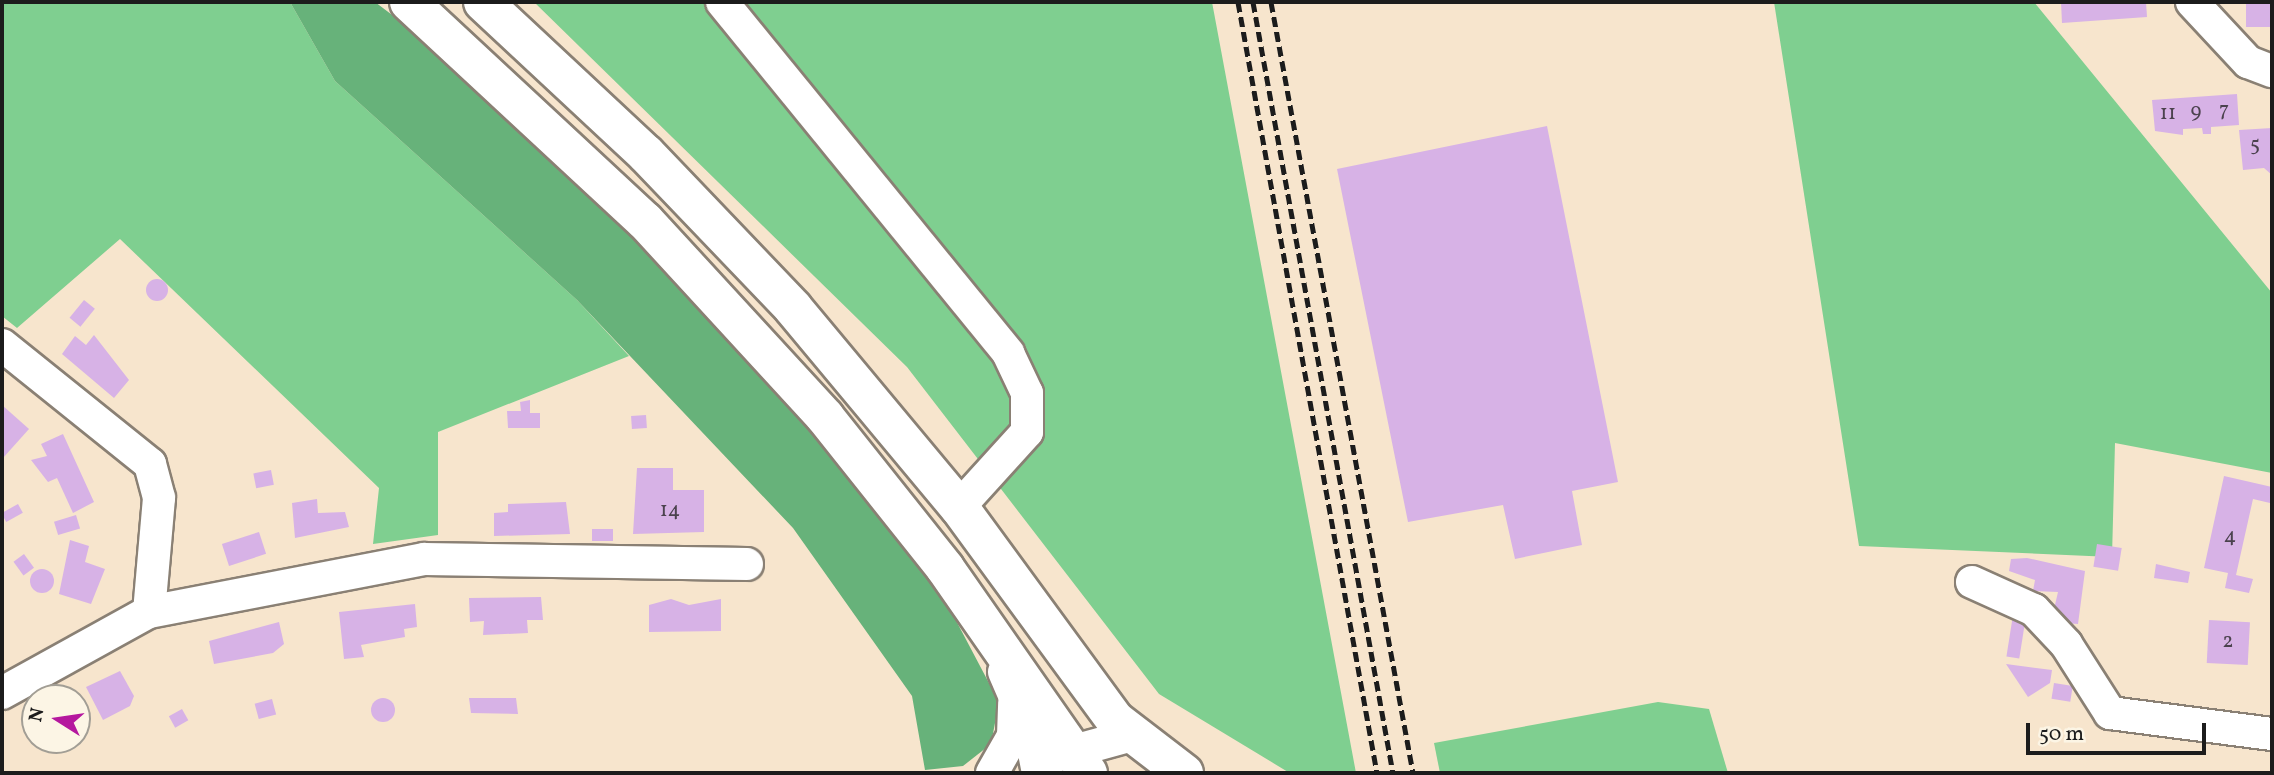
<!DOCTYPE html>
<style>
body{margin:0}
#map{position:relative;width:2274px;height:775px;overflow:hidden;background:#f7e5cd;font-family:Vollkorn,serif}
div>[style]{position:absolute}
.green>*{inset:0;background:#7fcf90}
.forest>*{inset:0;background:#67b27a}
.building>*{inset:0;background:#d7b2e6;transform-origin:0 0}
.round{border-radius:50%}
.roads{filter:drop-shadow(2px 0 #8a8074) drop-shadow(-2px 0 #8a8074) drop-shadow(0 2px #8a8074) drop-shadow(0 -2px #8a8074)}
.minor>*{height:32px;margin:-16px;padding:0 16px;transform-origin:16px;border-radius:16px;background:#fff}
.major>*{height:38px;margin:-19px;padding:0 19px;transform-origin:19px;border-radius:19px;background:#fff}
.rail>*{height:5px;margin-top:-2.5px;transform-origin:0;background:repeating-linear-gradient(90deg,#1c1c1c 0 10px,transparent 0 15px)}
span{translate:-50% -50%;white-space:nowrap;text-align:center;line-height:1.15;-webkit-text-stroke:5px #fcf5e5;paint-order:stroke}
.number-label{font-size:21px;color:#4b424e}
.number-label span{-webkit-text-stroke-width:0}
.frame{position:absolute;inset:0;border:4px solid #1c1c1c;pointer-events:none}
.north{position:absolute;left:21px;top:684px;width:70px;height:70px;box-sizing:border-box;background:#fcf5e5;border:2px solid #a29e95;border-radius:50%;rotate:282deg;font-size:19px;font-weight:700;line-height:28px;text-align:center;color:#1c1c1c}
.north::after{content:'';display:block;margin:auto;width:24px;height:32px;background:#b5179e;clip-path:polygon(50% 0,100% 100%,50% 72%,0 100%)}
.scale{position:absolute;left:2026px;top:723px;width:180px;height:32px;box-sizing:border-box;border:4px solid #1c1c1c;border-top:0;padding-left:9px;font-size:21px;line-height:24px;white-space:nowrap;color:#1c1c1c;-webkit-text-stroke:5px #fcf5e5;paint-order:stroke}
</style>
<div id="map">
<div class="green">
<div style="clip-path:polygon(2px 2px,290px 2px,335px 81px,577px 300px,629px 356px,438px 432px,438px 535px,373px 544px,379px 488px,120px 239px,17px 328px,2px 316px)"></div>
<div style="clip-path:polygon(534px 2px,1212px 2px,1356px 773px,1288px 772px,1159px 694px,907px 367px)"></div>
<div style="clip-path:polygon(1774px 2px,2034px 2px,2272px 293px,2272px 473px,2115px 443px,2112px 557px,1859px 546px)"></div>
<div style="clip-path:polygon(1658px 702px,1709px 709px,1728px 773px,1440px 773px,1434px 743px)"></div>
</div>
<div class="forest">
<div style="clip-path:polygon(290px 2px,375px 2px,486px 86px,690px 289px,840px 460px,942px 594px,999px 702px,991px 744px,963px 766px,925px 770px,912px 696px,793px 528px,577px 300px,335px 81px)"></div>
</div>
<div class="building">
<div style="clip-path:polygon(2061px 2px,2146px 2px,2147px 17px,2062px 23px)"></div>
<div style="left:2246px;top:2px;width:26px;height:25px"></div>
<div style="clip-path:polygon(2237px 94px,2239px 125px,2211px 127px,2211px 134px,2203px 134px,2202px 128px,2183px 129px,2183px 135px,2155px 131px,2152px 100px)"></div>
<div style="clip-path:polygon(1547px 126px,1618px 482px,1572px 491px,1582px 545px,1515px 559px,1503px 505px,1408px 522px,1337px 169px)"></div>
<div style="clip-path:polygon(2272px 128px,2272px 175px,2264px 168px,2243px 170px,2239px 130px)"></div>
<div class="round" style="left:146px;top:279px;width:22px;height:22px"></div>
<div style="left:84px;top:300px;width:14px;height:23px;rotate:39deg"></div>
<div style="clip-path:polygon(94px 335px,129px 380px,114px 398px,62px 354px,75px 336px,86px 345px)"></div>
<div style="clip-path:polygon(530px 400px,530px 413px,540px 413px,540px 428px,508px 428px,507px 411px,521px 411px,520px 402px)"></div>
<div style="clip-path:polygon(2px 405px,29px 429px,3px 458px,2px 457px)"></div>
<div style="left:646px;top:415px;width:13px;height:15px;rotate:86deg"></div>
<div style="clip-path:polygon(63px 434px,94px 502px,73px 513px,57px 478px,48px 482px,31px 460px,47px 456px,41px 444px)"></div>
<div style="clip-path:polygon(637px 468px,673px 468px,673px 490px,704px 490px,704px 532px,633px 534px)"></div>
<div style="left:271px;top:470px;width:15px;height:18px;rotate:79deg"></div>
<div style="clip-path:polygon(2224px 476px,2272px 487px,2270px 503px,2253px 499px,2236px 575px,2253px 579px,2249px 593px,2225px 588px,2228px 573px,2204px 568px)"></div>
<div style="clip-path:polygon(317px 499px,318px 513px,345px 512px,349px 527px,295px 538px,292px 503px)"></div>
<div style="clip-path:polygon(566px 502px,570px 534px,494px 536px,494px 513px,508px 512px,508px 504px)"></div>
<div style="left:18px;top:504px;width:10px;height:19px;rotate:61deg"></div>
<div style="left:76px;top:515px;width:14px;height:23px;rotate:73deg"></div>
<div style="left:613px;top:529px;width:12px;height:21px;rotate:90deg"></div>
<div style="left:259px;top:532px;width:23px;height:39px;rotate:72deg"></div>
<div style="clip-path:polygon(70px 540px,89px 546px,85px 562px,105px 569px,91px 604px,59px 594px)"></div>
<div style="left:2097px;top:544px;width:25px;height:23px;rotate:9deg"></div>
<div style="left:24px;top:554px;width:17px;height:13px;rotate:54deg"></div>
<div style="clip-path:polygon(2027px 558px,2085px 571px,2078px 624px,2051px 622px,2058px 592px,2033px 591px,2035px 580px,2009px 571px,2011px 559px)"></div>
<div style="clip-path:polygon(2156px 564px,2190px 572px,2188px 583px,2154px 578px)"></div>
<div class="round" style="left:30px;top:569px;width:24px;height:24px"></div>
<div style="clip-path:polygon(541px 597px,543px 620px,527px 620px,528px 633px,483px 635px,484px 621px,470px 622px,469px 598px)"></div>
<div style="clip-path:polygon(671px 599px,689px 605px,721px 599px,721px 631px,649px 632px,649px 605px)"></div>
<div style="clip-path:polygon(415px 604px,417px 627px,404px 629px,405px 637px,361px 645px,364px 657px,344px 659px,339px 612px)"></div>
<div style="left:2013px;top:615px;width:13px;height:42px;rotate:9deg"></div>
<div style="left:2209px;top:620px;width:41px;height:43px;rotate:3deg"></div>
<div style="clip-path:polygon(279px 622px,284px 644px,273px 653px,214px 664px,209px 641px)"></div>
<div style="clip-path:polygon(2006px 664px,2052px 670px,2050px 683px,2028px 697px)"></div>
<div style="clip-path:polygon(120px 671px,134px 696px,130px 706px,103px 720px,86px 687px)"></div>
<div style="left:2054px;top:683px;width:19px;height:16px;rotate:9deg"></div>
<div style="clip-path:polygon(469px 698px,516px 698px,518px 714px,471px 713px)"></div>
<div class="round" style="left:371px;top:698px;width:24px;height:24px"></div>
<div style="left:272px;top:699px;width:16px;height:18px;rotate:75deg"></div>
<div style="left:182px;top:709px;width:13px;height:15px;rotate:61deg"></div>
</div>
<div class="roads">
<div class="minor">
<div style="left:722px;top:2px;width:453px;rotate:50.8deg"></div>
<div style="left:1008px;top:353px;width:44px;rotate:64.6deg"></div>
<div style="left:1027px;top:393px;width:39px;rotate:90deg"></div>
<div style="left:1027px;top:432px;width:101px;rotate:132.2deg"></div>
<div style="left:2192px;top:2px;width:82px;rotate:47deg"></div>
<div style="left:2248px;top:62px;width:26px;rotate:21deg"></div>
<div style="left:2px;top:345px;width:190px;rotate:38.8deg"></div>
<div style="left:150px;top:464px;width:35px;rotate:75deg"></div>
<div style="left:159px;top:498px;width:114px;rotate:95deg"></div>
<div style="left:1972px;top:582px;width:68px;rotate:24.3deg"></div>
<div style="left:2034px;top:610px;width:47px;rotate:46.7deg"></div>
<div style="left:2066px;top:644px;width:82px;rotate:57.5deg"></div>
<div style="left:2110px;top:713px;width:163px;rotate:7.4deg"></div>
<div style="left:1004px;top:672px;width:65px;rotate:66.6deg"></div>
<div style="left:1030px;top:732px;width:42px;rotate:79deg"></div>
<div style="left:2px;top:693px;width:168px;rotate:-28.9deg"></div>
<div style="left:149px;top:612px;width:280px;rotate:-10.9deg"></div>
<div style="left:424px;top:559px;width:323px;rotate:0.9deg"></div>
<div style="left:1052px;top:757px;width:83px;rotate:-15.4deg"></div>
<div style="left:992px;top:773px;width:43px;rotate:-60.4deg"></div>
<div style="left:1013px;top:736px;width:33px;rotate:-88deg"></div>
</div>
<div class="major">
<div style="left:409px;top:2px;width:322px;rotate:42.9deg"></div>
<div style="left:645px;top:221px;width:266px;rotate:47.4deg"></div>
<div style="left:825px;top:417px;width:193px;rotate:51.5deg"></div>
<div style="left:945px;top:568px;width:250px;rotate:55.1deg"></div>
<div style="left:483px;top:2px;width:223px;rotate:43deg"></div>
<div style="left:646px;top:154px;width:213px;rotate:46.3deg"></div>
<div style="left:793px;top:308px;width:259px;rotate:50.2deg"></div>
<div style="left:959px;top:507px;width:264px;rotate:53.8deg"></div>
<div style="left:1115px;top:720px;width:87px;rotate:37.5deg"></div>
</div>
</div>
<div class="rail">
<div style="left:1238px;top:2px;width:783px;rotate:79.78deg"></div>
<div style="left:1253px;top:2px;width:784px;rotate:79.71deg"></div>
<div style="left:1271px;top:2px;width:784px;rotate:79.56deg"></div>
</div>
<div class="number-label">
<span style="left:2224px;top:111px">7</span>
<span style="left:2196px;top:112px">9</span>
<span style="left:2168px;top:114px">11</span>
<span style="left:2255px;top:145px">5</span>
<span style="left:670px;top:511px">14</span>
<span style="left:2230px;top:537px">4</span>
<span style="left:2228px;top:642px">2</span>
</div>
<div class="frame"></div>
<div class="north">N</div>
<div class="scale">50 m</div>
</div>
